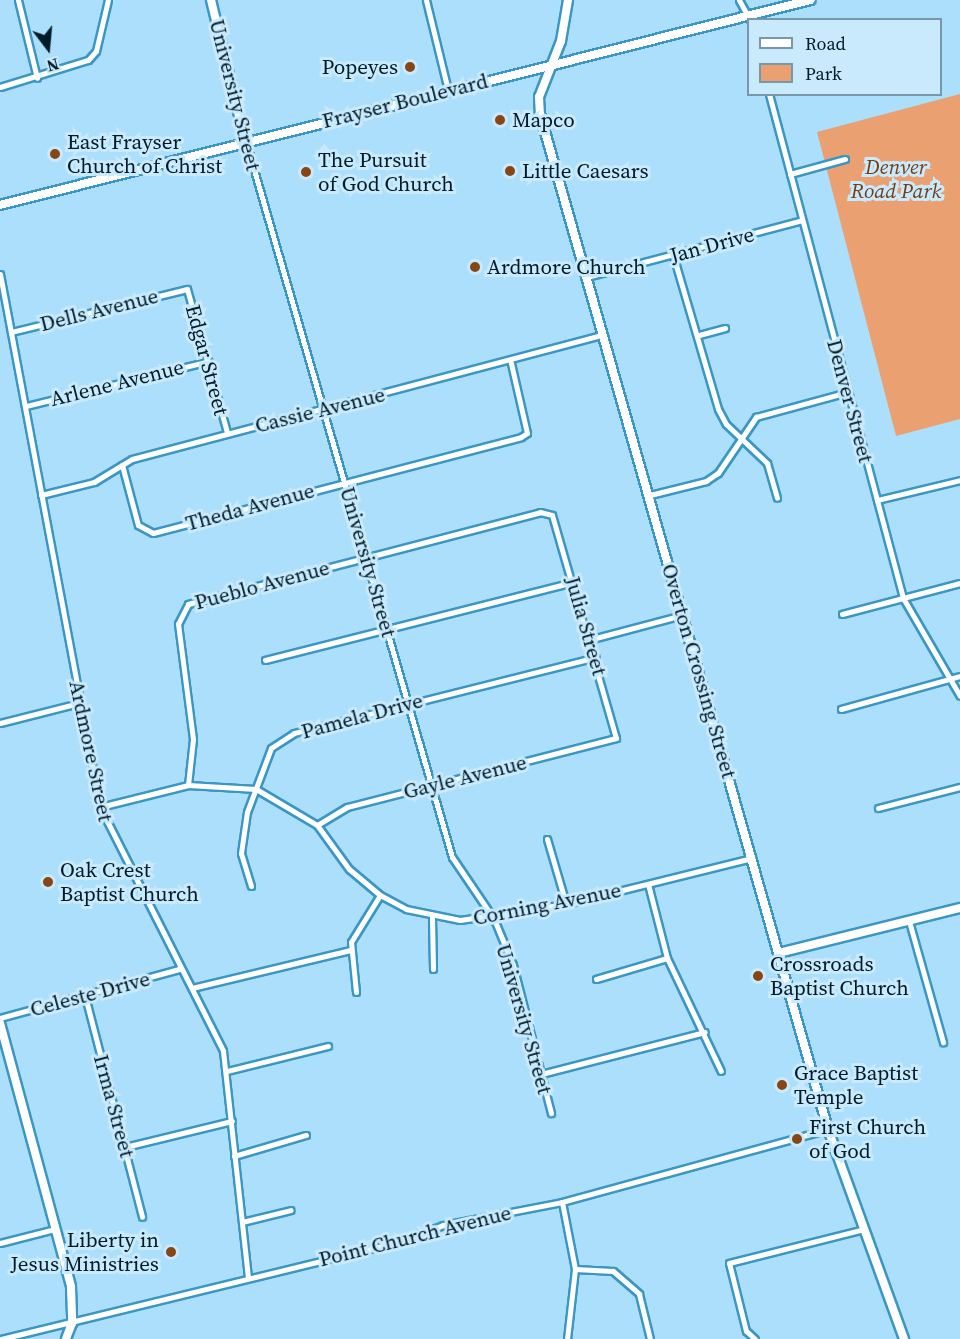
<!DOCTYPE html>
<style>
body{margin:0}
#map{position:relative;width:960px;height:1339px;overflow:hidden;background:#acdffb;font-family:"Source Serif 4",serif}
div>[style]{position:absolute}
.green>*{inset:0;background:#eba072}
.roads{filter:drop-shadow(2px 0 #3a97c3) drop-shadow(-2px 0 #3a97c3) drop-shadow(0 2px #3a97c3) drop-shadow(0 -2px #3a97c3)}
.street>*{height:5px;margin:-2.5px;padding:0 2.5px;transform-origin:2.5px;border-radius:2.5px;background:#fff}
.secondary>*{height:8px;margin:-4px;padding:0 4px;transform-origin:4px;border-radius:4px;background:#fff}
.dots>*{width:16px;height:16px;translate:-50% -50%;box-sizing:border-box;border:3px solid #c8eafc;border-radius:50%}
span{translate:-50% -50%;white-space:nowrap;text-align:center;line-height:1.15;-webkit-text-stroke:6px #c8eafc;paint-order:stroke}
.poi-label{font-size:21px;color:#001b28}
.right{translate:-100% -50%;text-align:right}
.left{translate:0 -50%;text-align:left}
.street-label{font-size:21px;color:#001b28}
.park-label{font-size:21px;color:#763d14;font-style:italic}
.legend{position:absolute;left:747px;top:18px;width:195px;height:78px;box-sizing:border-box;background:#c8eafc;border:2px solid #7897a7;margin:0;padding:8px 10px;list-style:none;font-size:18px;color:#001b28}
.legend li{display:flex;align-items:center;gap:12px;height:30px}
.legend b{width:30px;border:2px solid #7897a7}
.north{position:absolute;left:18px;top:18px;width:60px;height:60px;-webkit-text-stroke:4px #c8eafc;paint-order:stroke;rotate:164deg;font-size:16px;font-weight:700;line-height:24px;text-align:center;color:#001b28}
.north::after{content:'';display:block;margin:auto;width:21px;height:27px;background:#001b28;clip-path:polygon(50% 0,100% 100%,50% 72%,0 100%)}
</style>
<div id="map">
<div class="green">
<div style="clip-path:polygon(960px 94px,960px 419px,896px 436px,817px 132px)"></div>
</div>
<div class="roads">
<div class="street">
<div style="left:18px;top:0;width:80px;rotate:76.3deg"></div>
<div style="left:426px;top:0;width:93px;rotate:76.3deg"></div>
<div style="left:739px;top:0;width:23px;rotate:61deg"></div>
<div style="left:0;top:87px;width:92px;rotate:-17.1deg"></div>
<div style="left:88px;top:60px;width:12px;rotate:-48deg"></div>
<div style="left:96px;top:51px;width:52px;rotate:-76.8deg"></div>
<div style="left:769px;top:94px;width:522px;rotate:75.11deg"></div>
<div style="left:903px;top:598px;width:113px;rotate:59.8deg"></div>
<div style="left:246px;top:142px;width:744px;rotate:73.93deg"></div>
<div style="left:452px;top:857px;width:75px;rotate:55.9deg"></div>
<div style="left:494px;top:919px;width:50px;rotate:67.6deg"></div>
<div style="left:513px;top:965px;width:153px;rotate:75.6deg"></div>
<div style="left:790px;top:174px;width:57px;rotate:-15.3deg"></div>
<div style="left:673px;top:255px;width:160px;rotate:73.7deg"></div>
<div style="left:718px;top:409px;width:17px;rotate:62deg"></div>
<div style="left:726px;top:424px;width:57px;rotate:43.6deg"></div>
<div style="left:767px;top:463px;width:36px;rotate:74deg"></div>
<div style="left:0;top:274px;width:542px;rotate:79.37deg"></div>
<div style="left:100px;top:807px;width:273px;rotate:63.2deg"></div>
<div style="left:223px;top:1051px;width:226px;rotate:83.7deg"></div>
<div style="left:587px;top:277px;width:222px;rotate:-14.8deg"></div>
<div style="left:11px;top:332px;width:181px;rotate:-13.7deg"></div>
<div style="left:187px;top:289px;width:148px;rotate:74.4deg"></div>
<div style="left:699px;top:335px;width:27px;rotate:-15deg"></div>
<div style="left:26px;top:406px;width:188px;rotate:-13.8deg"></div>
<div style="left:122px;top:465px;width:62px;rotate:75.1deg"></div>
<div style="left:138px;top:525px;width:17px;rotate:28deg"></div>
<div style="left:153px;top:533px;width:380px;rotate:-14.6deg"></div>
<div style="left:521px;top:437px;width:7px;rotate:-34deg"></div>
<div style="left:527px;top:433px;width:72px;rotate:-102.9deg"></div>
<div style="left:41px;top:495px;width:55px;rotate:-13.8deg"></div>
<div style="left:94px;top:482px;width:44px;rotate:-31.2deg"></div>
<div style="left:132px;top:459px;width:486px;rotate:-14.8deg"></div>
<div style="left:650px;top:495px;width:58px;rotate:-14deg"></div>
<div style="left:706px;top:481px;width:14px;rotate:-34deg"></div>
<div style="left:718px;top:473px;width:68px;rotate:-55.8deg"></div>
<div style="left:756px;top:417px;width:95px;rotate:-15.2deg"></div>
<div style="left:877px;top:500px;width:85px;rotate:-13.5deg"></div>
<div style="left:842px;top:614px;width:122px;rotate:-14.7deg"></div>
<div style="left:592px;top:639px;width:93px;rotate:-14.9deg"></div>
<div style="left:265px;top:660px;width:318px;rotate:-14.2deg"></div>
<div style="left:841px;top:709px;width:123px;rotate:-15.5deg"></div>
<div style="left:0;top:723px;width:81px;rotate:-14.2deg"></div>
<div style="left:188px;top:785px;width:46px;rotate:-83.8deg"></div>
<div style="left:193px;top:739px;width:116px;rotate:-97.4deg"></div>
<div style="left:178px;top:624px;width:22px;rotate:-63deg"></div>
<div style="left:188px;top:604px;width:364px;rotate:-14.6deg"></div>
<div style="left:540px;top:512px;width:12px;rotate:14deg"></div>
<div style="left:552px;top:515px;width:232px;rotate:74deg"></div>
<div style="left:616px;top:738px;width:278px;rotate:165.6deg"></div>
<div style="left:347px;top:807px;width:35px;rotate:149deg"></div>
<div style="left:100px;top:807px;width:91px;rotate:-14deg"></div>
<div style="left:188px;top:785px;width:68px;rotate:3.4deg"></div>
<div style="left:256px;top:789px;width:71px;rotate:30.5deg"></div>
<div style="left:317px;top:825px;width:54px;rotate:54deg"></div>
<div style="left:349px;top:869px;width:40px;rotate:40deg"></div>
<div style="left:380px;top:895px;width:30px;rotate:28deg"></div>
<div style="left:406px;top:909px;width:55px;rotate:11.5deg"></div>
<div style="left:460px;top:920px;width:107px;rotate:-8.6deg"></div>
<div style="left:566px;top:904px;width:192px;rotate:-13.9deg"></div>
<div style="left:878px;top:808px;width:85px;rotate:-14.4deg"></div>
<div style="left:547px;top:839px;width:68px;rotate:73.7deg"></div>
<div style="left:648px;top:884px;width:76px;rotate:75.6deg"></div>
<div style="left:667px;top:958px;width:125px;rotate:64.5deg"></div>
<div style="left:251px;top:886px;width:34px;rotate:-107deg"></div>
<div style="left:241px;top:853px;width:41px;rotate:-81.7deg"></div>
<div style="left:247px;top:812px;width:68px;rotate:-69.4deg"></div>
<div style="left:271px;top:748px;width:27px;rotate:-33deg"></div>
<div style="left:294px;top:733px;width:311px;rotate:-14.1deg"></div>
<div style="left:432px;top:917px;width:52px;rotate:88.9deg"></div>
<div style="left:909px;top:921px;width:126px;rotate:74.3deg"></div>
<div style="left:596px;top:979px;width:74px;rotate:-16.5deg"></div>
<div style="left:192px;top:988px;width:163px;rotate:-13.5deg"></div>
<div style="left:356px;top:992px;width:50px;rotate:-95.7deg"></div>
<div style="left:351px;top:942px;width:55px;rotate:-58.3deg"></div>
<div style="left:85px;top:996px;width:228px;rotate:75.5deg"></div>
<div style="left:0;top:1018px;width:186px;rotate:-15.3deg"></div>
<div style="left:227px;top:1071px;width:104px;rotate:-13.9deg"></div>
<div style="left:541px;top:1074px;width:169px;rotate:-14.4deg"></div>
<div style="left:125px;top:1147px;width:110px;rotate:-13.7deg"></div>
<div style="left:234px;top:1156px;width:75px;rotate:-16.3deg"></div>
<div style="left:562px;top:1202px;width:68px;rotate:79deg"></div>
<div style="left:575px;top:1269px;width:70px;rotate:96.5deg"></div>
<div style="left:242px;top:1222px;width:50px;rotate:-13.8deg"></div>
<div style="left:0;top:1243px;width:57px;rotate:-14.3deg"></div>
<div style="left:575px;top:1269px;width:38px;rotate:3deg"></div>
<div style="left:613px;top:1271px;width:35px;rotate:41deg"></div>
<div style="left:639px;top:1294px;width:46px;rotate:76.3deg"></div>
<div style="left:1px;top:1339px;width:410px;rotate:-13.7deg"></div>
<div style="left:399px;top:1242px;width:47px;rotate:-21.1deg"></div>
<div style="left:443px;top:1225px;width:121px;rotate:-10.9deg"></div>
<div style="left:562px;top:1202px;width:276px;rotate:-15.3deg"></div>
<div style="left:755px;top:1339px;width:12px;rotate:-138deg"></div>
<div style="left:746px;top:1331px;width:70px;rotate:-104deg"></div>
<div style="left:729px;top:1263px;width:139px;rotate:-14.1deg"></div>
</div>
<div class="secondary">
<div style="left:211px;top:0;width:145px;rotate:76.4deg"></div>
<div style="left:568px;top:0;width:42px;rotate:99.7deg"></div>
<div style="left:561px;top:41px;width:60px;rotate:111.4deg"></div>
<div style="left:539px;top:97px;width:17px;rotate:87deg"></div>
<div style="left:540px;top:114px;width:1055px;rotate:74.16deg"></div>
<div style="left:828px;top:1129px;width:223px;rotate:70.1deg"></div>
<div style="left:0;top:205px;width:836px;rotate:-14.2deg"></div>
<div style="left:779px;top:953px;width:187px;rotate:-14deg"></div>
<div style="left:0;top:1023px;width:273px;rotate:74.9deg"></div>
<div style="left:71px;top:1287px;width:36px;rotate:88deg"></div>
<div style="left:72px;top:1323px;width:17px;rotate:111deg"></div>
</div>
</div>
<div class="dots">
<div style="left:410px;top:67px;background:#884615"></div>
<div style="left:500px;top:120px;background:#884615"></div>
<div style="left:55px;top:154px;background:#884615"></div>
<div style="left:510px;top:171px;background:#884615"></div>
<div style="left:306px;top:172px;background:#884615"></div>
<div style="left:475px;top:267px;background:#884615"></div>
<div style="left:48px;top:882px;background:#884615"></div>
<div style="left:758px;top:976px;background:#884615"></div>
<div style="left:782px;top:1085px;background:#884615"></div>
<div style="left:797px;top:1139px;background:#884615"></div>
<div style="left:171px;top:1252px;background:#884615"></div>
</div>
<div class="poi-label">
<span class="right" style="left:398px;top:67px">Popeyes</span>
<span class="left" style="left:512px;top:120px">Mapco</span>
<span class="left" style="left:67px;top:154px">East Frayser<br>Church of Christ</span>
<span class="left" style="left:318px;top:172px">The Pursuit<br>of God Church</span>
<span class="left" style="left:522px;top:171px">Little Caesars</span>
<span class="left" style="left:487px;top:267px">Ardmore Church</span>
<span class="left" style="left:60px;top:882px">Oak Crest<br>Baptist Church</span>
<span class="left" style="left:770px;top:976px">Crossroads<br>Baptist Church</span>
<span class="left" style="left:794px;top:1085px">Grace Baptist<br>Temple</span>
<span class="left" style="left:809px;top:1139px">First Church<br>of God</span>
<span class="right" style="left:159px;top:1252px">Liberty in<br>Jesus Ministries</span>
</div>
<div class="street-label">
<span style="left:235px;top:95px;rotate:76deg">University Street</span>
<span style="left:405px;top:101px;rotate:-14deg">Frayser Boulevard</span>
<span style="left:712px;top:245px;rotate:-15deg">Jan Drive</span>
<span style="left:99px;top:310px;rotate:-14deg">Dells Avenue</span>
<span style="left:207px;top:360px;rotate:75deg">Edgar Street</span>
<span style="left:117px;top:383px;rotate:-14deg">Arlene Avenue</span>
<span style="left:850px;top:401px;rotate:75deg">Denver Street</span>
<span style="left:320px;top:410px;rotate:-14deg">Cassie Avenue</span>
<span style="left:250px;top:507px;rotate:-15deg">Theda Avenue</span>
<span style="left:368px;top:562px;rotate:74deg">University Street</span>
<span style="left:262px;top:585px;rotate:-15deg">Pueblo Avenue</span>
<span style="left:586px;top:626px;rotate:74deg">Julia Street</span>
<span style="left:699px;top:671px;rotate:74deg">Overton Crossing Street</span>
<span style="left:362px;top:716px;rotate:-15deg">Pamela Drive</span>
<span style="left:91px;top:751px;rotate:78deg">Ardmore Street</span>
<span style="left:465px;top:777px;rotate:-14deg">Gayle Avenue</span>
<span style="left:547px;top:904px;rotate:-11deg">Corning Avenue</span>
<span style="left:90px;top:994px;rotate:-15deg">Celeste Drive</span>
<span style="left:524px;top:1019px;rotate:74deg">University Street</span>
<span style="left:114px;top:1106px;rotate:75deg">Irma Street</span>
<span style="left:415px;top:1236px;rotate:-14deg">Point Church Avenue</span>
</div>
<div class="park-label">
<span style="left:896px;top:179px">Denver<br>Road Park</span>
</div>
<ul class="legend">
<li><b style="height:8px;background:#fff"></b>Road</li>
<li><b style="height:16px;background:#eba072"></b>Park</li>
</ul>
<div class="north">N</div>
</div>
